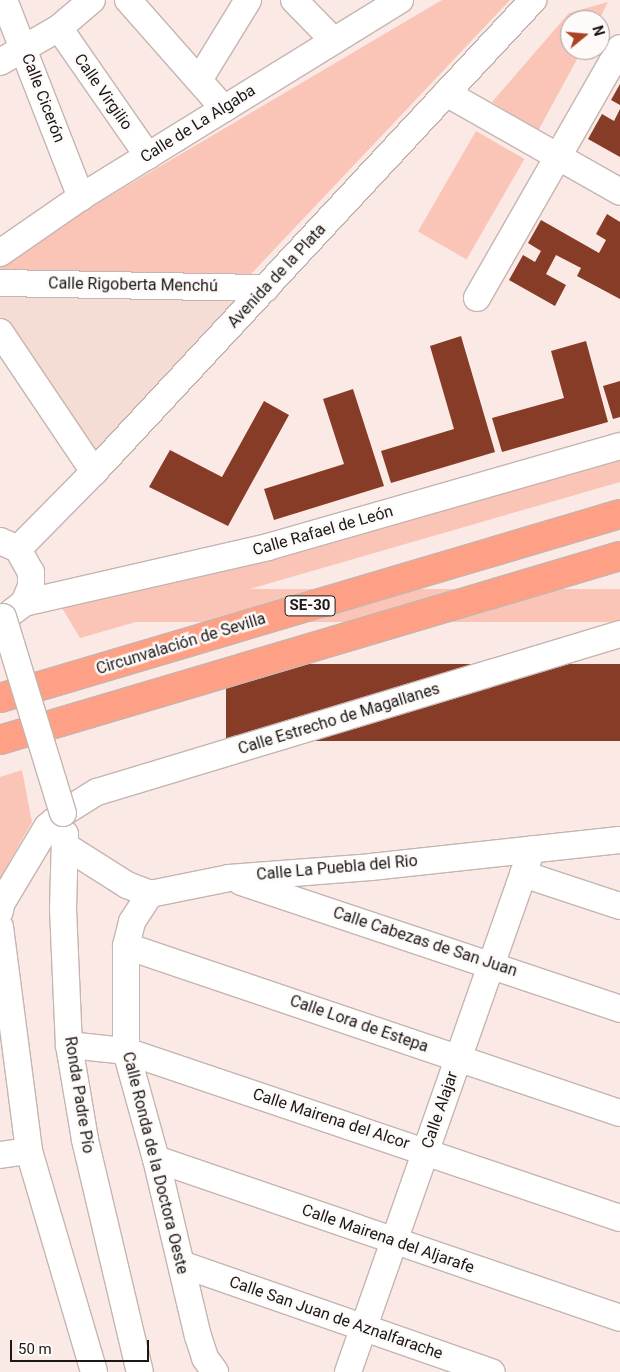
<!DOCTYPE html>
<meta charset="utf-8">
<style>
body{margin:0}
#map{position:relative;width:620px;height:1372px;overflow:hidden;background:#fae9e4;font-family:Roboto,sans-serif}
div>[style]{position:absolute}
.built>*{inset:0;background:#f5dcd5}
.green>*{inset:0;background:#fac5b6;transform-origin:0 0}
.building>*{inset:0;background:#873c27;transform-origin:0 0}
.roads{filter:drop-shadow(1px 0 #c5b5b0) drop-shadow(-1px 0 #c5b5b0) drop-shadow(0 1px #c5b5b0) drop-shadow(0 -1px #c5b5b0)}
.minor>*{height:26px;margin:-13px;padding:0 13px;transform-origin:13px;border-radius:13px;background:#fff}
.highway>*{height:28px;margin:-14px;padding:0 14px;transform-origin:14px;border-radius:14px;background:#fea085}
.bridges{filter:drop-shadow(1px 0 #c5b5b0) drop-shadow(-1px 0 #c5b5b0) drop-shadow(0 1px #c5b5b0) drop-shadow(0 -1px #c5b5b0)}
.minor-bridge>*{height:26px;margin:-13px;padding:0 13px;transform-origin:13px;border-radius:13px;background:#fff}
span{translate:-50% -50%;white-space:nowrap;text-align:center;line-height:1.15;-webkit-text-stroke:5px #fdfaf9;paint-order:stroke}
.shield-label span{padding:1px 4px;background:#fdfaf9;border:1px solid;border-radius:4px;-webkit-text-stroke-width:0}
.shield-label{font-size:15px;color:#1d1816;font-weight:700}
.street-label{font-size:16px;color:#1d1816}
.north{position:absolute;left:560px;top:10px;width:50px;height:50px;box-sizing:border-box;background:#fdfaf9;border:1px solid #a3a09e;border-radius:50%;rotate:73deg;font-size:14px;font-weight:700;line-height:20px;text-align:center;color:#1d1816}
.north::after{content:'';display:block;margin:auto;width:18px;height:22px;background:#aa4224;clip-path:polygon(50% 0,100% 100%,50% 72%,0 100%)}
.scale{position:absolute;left:10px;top:1340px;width:139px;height:22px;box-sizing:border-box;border:2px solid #1d1816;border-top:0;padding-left:6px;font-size:15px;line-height:18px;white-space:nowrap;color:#1d1816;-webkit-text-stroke:4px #fdfaf9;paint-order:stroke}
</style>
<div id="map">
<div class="built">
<div style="clip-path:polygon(0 291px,244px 293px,93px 461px,0 319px)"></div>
</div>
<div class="green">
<div style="clip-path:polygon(442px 0,510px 0,250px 275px,0 270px,0 261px)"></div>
<div style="clip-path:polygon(608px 2px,599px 20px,570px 20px,570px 50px,582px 50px,538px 131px,492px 102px,569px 13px)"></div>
<div style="left:476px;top:131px;width:56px;height:116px;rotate:30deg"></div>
<div style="clip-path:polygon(620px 453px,620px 482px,80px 638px,62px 608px,265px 557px)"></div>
<div style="left:620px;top:589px;width:33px;height:524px;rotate:90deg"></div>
<div style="clip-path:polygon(22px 770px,32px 822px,0 879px,0 777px)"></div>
</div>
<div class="building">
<div style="clip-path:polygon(620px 84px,620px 105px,611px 100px)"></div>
<div style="clip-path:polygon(620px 109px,620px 157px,588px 139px,602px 114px,614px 121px)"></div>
<div style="clip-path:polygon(607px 214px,620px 222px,620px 299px,577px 276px,581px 268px,556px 255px,546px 274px,566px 285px,555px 306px,509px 280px,523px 255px,535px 262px,541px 251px,528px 243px,541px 220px,599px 253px,606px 240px,596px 234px)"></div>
<div style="clip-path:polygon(461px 336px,495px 452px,391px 483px,381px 451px,454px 429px,430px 346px)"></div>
<div style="clip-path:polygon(586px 341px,608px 422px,502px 452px,492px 418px,564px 398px,551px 351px)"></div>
<div style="clip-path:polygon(620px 381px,620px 417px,613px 419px,603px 386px)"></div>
<div style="clip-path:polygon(353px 389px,384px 486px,274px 520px,264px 489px,344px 464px,323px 399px)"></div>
<div style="clip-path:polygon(264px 401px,289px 415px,228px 526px,149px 487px,170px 450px,222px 477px)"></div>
<div style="left:620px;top:664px;width:77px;height:394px;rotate:90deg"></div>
</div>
<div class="roads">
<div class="minor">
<div style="left:4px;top:0;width:212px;rotate:68.7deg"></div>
<div style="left:128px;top:0;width:145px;rotate:48.6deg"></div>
<div style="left:294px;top:0;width:57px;rotate:45.7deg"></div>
<div style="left:59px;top:28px;width:156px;rotate:55.2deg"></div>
<div style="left:0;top:62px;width:68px;rotate:-30deg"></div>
<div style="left:59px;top:28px;width:43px;rotate:-40.3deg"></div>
<div style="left:199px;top:80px;width:94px;rotate:-58.5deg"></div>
<div style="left:446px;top:93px;width:200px;rotate:29.6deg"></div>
<div style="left:0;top:253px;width:98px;rotate:-34.7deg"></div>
<div style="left:81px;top:197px;width:375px;rotate:-31.7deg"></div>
<div style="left:0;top:283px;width:266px;rotate:1.1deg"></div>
<div style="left:477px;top:298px;width:288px;rotate:-60.2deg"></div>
<div style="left:0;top:332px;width:169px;rotate:56.1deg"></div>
<div style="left:0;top:541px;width:20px;rotate:24deg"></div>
<div style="left:18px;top:549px;width:26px;rotate:61deg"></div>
<div style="left:31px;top:572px;width:14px;rotate:90deg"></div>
<div style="left:31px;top:586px;width:18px;rotate:112deg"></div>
<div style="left:24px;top:603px;width:15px;rotate:143deg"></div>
<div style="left:18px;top:549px;width:108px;rotate:-45.4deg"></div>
<div style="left:94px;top:472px;width:645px;rotate:-47.07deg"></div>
<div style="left:24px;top:603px;width:250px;rotate:-12.9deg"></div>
<div style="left:268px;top:547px;width:366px;rotate:-16deg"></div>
<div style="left:65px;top:834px;width:75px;rotate:91.5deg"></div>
<div style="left:63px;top:909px;width:136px;rotate:87.5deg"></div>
<div style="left:69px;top:1045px;width:96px;rotate:80.4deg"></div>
<div style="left:85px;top:1140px;width:238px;rotate:76.7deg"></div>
<div style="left:67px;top:847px;width:71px;rotate:32.3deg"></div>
<div style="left:127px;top:885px;width:25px;rotate:21deg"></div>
<div style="left:150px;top:894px;width:81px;rotate:-11.4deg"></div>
<div style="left:229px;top:878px;width:142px;rotate:-4.4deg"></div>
<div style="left:371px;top:867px;width:250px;rotate:-6.2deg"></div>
<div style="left:523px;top:874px;width:102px;rotate:18.3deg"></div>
<div style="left:241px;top:882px;width:400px;rotate:18.5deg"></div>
<div style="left:150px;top:894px;width:33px;rotate:123deg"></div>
<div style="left:132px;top:922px;width:25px;rotate:104deg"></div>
<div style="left:126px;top:946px;width:105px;rotate:90deg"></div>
<div style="left:126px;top:1051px;width:112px;rotate:74.5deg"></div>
<div style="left:156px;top:1159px;width:182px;rotate:76.7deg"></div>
<div style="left:198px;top:1336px;width:23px;rotate:72deg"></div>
<div style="left:205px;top:1358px;width:17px;rotate:54deg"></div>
<div style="left:0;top:911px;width:7px;rotate:-82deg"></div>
<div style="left:1px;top:904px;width:90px;rotate:-59.1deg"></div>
<div style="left:47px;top:827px;width:21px;rotate:-41deg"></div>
<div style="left:63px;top:813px;width:40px;rotate:-32deg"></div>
<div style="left:97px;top:792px;width:546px;rotate:-16.81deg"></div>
<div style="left:0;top:927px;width:226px;rotate:82.6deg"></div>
<div style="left:29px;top:1151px;width:230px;rotate:73.6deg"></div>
<div style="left:126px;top:946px;width:521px;rotate:18.68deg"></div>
<div style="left:69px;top:1045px;width:57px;rotate:6deg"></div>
<div style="left:126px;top:1051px;width:521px;rotate:18.68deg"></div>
<div style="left:0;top:1155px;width:29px;rotate:-8deg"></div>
<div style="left:156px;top:1159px;width:490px;rotate:18.9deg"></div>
<div style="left:181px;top:1264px;width:329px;rotate:19.2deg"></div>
<div style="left:348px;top:1372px;width:554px;rotate:-70.62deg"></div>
</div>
<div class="highway">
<div style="left:0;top:698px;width:647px;rotate:-16.53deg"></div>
<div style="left:0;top:740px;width:647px;rotate:-16.53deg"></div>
</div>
</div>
<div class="bridges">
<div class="minor-bridge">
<div style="left:3px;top:617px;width:205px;rotate:73deg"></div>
</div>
</div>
<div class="shield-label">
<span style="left:310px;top:606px">SE-30</span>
</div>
<div class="street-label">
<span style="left:103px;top:92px;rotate:55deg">Calle Virgilio</span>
<span style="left:43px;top:98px;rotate:69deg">Calle Cicerón</span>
<span style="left:198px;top:124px;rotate:-32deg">Calle de La Algaba</span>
<span style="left:277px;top:276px;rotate:-47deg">Avenida de la Plata</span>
<span style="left:133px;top:285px;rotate:1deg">Calle Rigoberta Menchú</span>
<span style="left:323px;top:531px;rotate:-16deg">Calle Rafael de León</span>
<span style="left:181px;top:644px;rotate:-17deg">Circunvalación de Sevilla</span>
<span style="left:339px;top:719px;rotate:-17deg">Calle Estrecho de Magallanes</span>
<span style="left:337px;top:868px;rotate:-5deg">Calle La Puebla del Rio</span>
<span style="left:425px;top:942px;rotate:18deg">Calle Cabezas de San Juan</span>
<span style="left:359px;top:1024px;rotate:19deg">Calle Lora de Estepa</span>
<span style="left:79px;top:1095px;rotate:81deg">Ronda Padre Pío</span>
<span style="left:440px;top:1110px;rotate:-71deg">Calle Alajar</span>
<span style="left:331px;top:1119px;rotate:18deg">Calle Mairena del Alcor</span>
<span style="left:155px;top:1163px;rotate:76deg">Calle Ronda de la Doctora Oeste</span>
<span style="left:388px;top:1239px;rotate:19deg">Calle Mairena del Aljarafe</span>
<span style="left:336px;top:1318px;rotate:19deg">Calle San Juan de Aznalfarache</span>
</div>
<div class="north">N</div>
<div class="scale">50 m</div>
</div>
